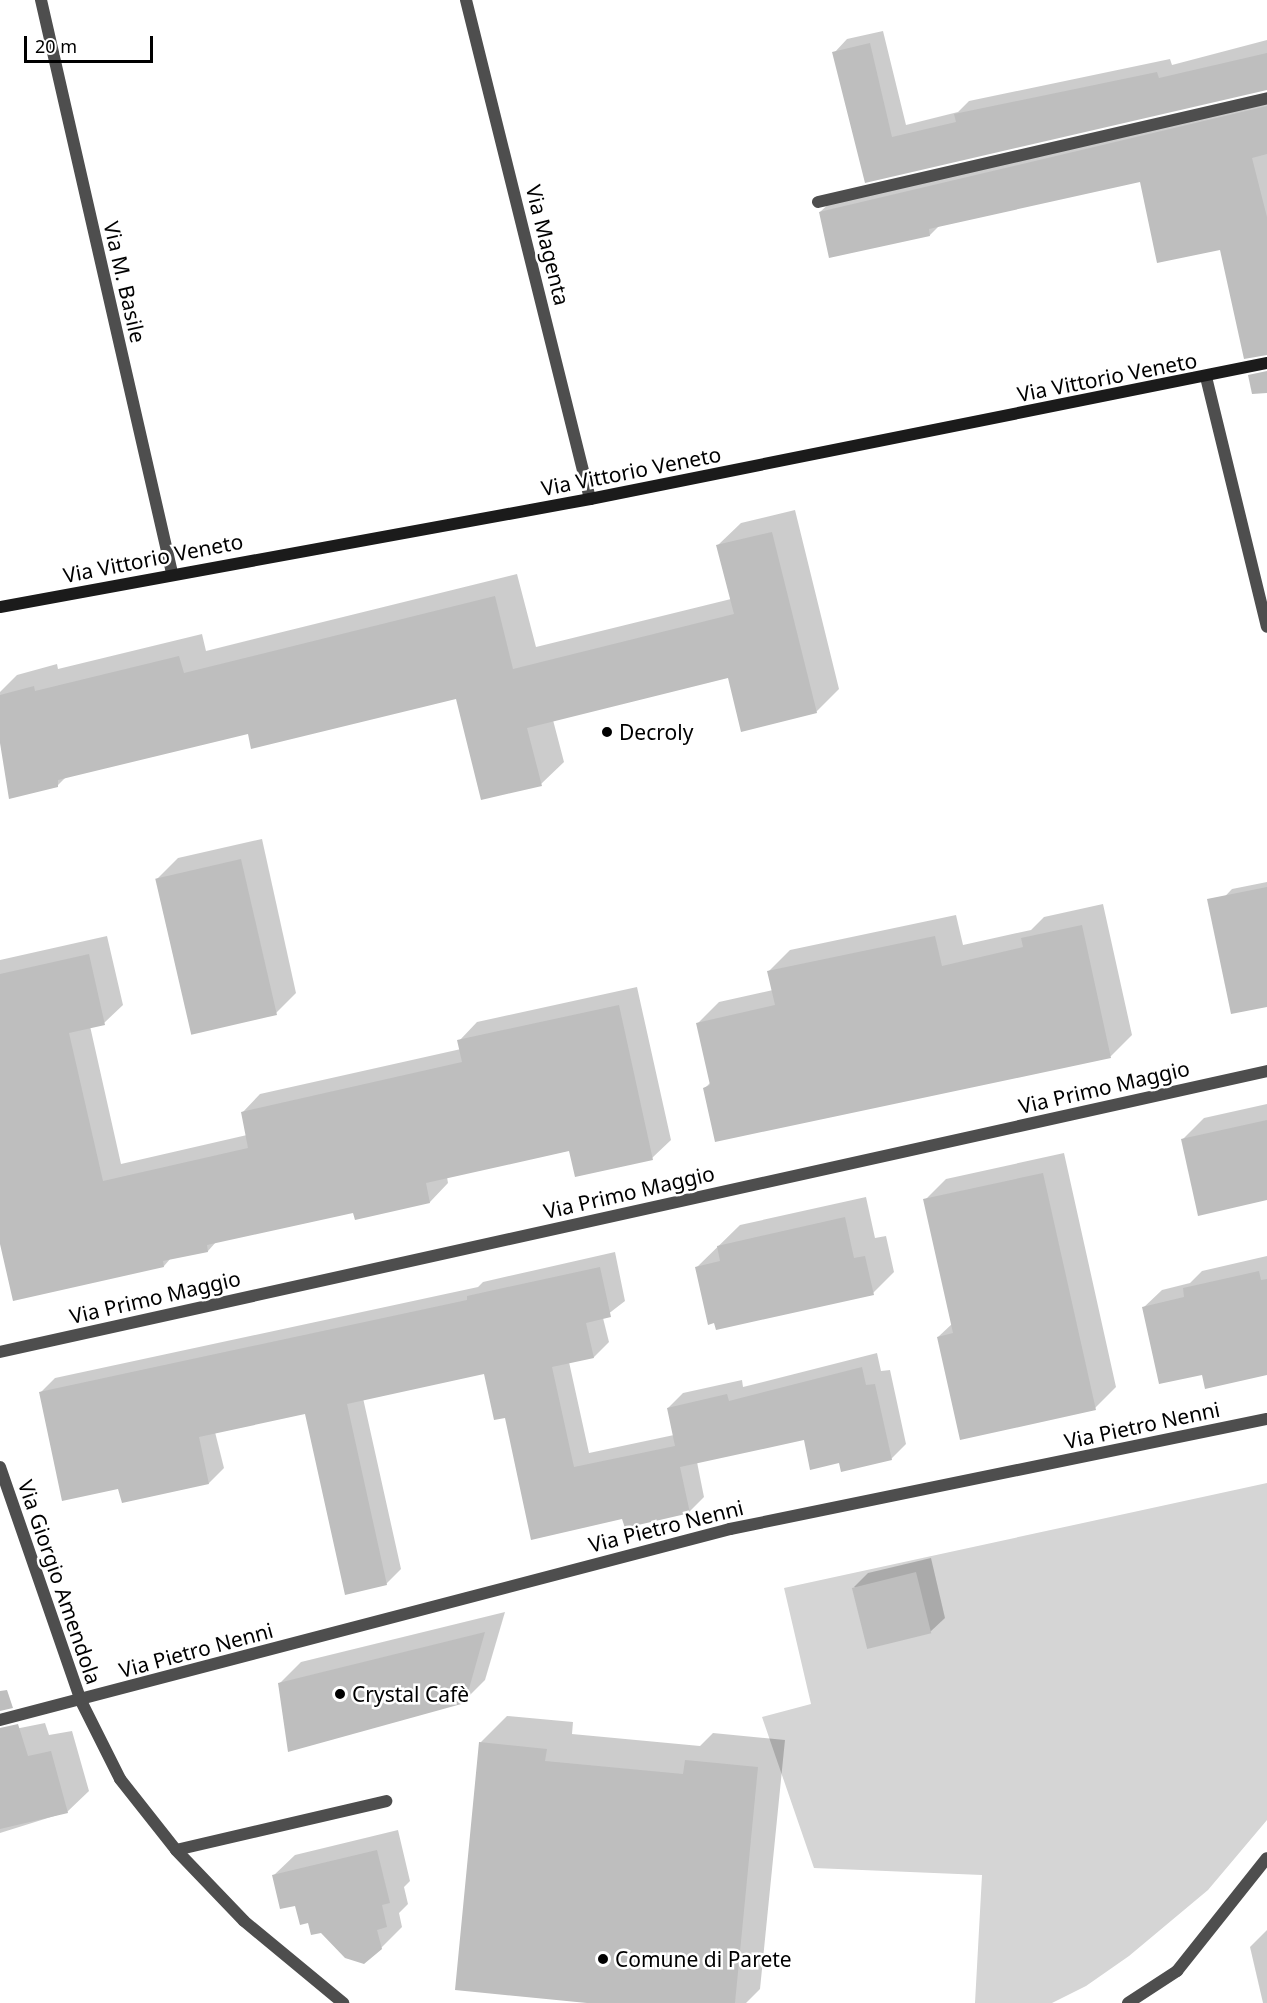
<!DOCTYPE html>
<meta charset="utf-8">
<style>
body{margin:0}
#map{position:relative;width:1267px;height:2003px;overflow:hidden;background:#fff;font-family:"Noto Sans",sans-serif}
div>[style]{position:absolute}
.green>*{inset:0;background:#d5d5d5}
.shadow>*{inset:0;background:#0003}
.building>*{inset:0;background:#bebebe;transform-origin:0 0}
.lane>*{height:12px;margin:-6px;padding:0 6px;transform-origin:6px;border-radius:6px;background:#4e4e4e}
.street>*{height:12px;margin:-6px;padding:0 6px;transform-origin:6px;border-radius:6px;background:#4e4e4e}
.secondary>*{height:12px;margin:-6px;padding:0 6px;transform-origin:6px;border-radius:6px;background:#1b1b1b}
.dots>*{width:16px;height:16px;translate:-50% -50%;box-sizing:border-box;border:3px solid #fff;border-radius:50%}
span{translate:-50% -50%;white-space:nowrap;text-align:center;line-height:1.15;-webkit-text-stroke:5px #fff;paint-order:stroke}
.street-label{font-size:21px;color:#000}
.poi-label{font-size:21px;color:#000}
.left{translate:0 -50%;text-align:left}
.scale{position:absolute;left:24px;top:36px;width:129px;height:27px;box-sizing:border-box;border:3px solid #000;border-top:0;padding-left:8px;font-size:18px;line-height:21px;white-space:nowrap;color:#000;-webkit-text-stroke:4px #fff;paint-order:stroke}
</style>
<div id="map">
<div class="green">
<div style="clip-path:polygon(1267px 1483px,1267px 1820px,1208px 1890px,1129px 1956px,1086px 1986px,1052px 2003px,975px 2003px,982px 1875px,814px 1868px,762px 1717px,811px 1704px,784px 1588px)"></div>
</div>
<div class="shadow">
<div style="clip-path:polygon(883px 31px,906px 125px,958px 112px,969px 101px,1170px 59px,1172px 65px,1267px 40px,1267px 89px,866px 181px,834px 53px,847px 39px)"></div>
<div style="clip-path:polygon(1267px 97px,1267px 342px,1222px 248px,1141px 181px,939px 226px,930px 235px,820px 212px,834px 199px)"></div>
<div style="clip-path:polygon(795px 510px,839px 689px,816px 712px,729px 677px,553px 720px,564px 762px,541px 784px,457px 697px,249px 732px,66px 777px,57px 786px,0 734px,0 692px,17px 675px,57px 664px,58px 669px,202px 634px,206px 651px,517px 574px,536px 647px,731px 599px,718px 545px,741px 523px)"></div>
<div style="clip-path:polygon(262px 839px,296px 993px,275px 1014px,157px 879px,178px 858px)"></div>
<div style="clip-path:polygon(1267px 882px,1267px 1005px,1211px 911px,1232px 889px)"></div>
<div style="clip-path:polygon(1103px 904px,1132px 1035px,1111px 1056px,716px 1140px,705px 1088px,711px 1082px,698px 1023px,719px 1002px,773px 990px,769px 971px,790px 950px,956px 915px,963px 945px,1031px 930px,1044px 917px)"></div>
<div style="clip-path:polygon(107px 936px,123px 1005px,104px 1023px,90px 1026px,121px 1164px,247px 1135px,242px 1113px,260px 1094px,461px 1049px,459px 1041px,477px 1022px,637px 987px,671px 1140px,652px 1158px,571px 1150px,447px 1177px,448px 1183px,430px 1202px,354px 1211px,216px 1242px,208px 1251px,171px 1258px,164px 1266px,0 1237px,0 960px)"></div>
<div style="clip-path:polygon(1267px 1104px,1267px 1199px,1182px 1140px,1204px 1118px)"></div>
<div style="clip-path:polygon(1064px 1153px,1116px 1387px,1095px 1408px,938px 1337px,953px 1323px,925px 1200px,946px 1179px)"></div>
<div style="clip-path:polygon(866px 1197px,875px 1238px,886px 1236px,894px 1272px,873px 1293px,716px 1321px,697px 1267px,740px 1225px)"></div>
<div style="clip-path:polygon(615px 1252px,625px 1301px,603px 1318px,609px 1342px,594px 1357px,569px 1362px,589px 1453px,674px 1435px,668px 1408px,683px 1393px,742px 1380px,743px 1387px,877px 1353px,881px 1371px,890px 1370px,906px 1444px,891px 1459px,840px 1461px,805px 1439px,697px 1462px,704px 1497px,689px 1512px,624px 1517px,506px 1416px,485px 1372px,363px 1398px,401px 1569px,386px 1584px,306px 1412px,215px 1432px,224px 1468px,209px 1483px,120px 1487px,40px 1393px,55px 1378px,478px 1287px,483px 1282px)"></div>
<div style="clip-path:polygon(1267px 1256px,1267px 1374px,1203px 1374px,1143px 1308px,1162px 1290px,1190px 1283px,1202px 1271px)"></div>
<div style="clip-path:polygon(931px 1558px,945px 1618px,930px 1632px,854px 1587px,868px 1573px)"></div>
<div style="clip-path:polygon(505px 1612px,485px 1680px,464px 1701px,280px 1683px,301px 1662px)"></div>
<div style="clip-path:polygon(507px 1716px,573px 1722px,572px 1734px,700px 1746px,713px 1733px,785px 1740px,760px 1989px,746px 2003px,603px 2003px,480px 1743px)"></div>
<div style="clip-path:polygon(45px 1723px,49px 1735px,72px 1731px,89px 1791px,67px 1812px,0 1833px,0 1732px)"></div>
<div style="clip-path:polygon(398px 1830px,410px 1881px,404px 1887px,408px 1904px,399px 1913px,402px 1927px,381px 1948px,309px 1921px,273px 1876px,295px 1855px)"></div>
<div style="clip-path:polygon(1267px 1930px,1267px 2003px,1263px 2003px,1250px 1947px)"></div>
</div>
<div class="building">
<div style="clip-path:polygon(870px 43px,892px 137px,956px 122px,954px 114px,1157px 72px,1159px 78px,1267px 53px,1267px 90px,865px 183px,832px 52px)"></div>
<div style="clip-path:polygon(1267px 106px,1267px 154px,1252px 158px,1267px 217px,1267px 355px,1244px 359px,1220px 250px,1157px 263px,1140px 182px,929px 229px,930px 236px,829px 258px,819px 212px)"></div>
<div style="clip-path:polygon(1267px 371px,1267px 393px,1252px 394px,1248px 375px)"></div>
<div style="clip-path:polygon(772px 532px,817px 713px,741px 732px,728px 678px,527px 728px,542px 786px,481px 800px,456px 699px,251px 749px,248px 734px,58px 780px,58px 787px,9px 799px,0 743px,0 695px,34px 686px,35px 691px,179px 656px,184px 673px,495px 596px,513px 669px,734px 614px,716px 545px)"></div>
<div style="left:241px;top:859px;width:160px;height:88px;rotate:77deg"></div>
<div style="clip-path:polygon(1267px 887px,1267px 1007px,1231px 1014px,1207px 899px)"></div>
<div style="clip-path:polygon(1082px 925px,1111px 1058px,715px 1142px,703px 1088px,710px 1085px,696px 1023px,775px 1005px,767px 971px,935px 936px,942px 966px,1023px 947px,1021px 938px)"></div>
<div style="clip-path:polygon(89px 954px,105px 1025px,69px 1033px,103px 1181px,248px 1148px,241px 1112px,462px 1062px,457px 1040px,619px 1005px,653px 1160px,575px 1177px,569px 1151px,426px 1183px,430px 1203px,355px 1220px,353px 1213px,207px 1245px,208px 1252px,163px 1261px,164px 1267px,13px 1301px,0 1244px,0 974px)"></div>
<div style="clip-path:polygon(1267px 1120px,1267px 1200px,1198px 1216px,1181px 1139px)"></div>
<div style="clip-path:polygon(1043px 1173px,1096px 1410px,960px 1440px,937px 1337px,953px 1333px,923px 1199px)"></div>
<div style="clip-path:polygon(845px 1217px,854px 1258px,865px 1256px,874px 1295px,716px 1330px,714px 1323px,708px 1325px,695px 1267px,720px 1261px,717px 1246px)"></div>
<div style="clip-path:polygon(600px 1267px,611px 1317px,586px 1323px,594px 1358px,552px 1367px,574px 1467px,675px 1446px,667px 1408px,727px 1394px,729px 1401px,862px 1367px,866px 1385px,875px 1384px,892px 1460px,841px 1472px,839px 1463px,810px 1470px,804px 1440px,680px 1467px,690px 1513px,625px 1528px,622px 1519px,531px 1540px,505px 1418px,494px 1420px,484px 1374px,347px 1404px,387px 1585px,345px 1595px,305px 1414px,199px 1437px,209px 1484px,122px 1503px,118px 1489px,62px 1501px,39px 1392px,467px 1300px,467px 1296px)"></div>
<div style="clip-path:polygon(1259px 1271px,1261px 1280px,1267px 1279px,1267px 1375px,1205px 1389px,1202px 1375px,1159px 1384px,1142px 1307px,1184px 1297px,1183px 1288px)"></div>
<div style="left:916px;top:1572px;width:63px;height:66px;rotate:76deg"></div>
<div style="clip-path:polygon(485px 1632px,465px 1703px,288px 1752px,278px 1683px)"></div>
<div style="clip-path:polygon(7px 1690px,13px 1708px,0 1711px,0 1691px)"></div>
<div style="clip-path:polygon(18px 1724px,28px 1756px,51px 1751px,68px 1813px,0 1829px,0 1728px)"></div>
<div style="clip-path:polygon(479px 1742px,547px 1749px,545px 1761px,683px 1774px,685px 1760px,758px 1767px,735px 2003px,587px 2003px,455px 1990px)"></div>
<div style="clip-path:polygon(377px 1850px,390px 1903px,382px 1905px,387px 1927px,377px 1930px,382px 1949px,364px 1964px,345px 1958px,321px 1933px,311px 1935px,308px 1923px,300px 1925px,295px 1906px,280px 1909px,272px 1875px)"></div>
</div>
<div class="lane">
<div style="left:176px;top:1850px;width:216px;rotate:-13.1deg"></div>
</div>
<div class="street">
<div style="left:41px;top:0;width:588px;rotate:77.12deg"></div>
<div style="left:466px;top:0;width:514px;rotate:76.04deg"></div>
<div style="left:818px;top:202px;width:461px;rotate:-13deg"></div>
<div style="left:1206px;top:377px;width:257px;rotate:76.3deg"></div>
<div style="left:0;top:1352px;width:1298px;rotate:-12.5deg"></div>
<div style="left:0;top:1467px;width:248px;rotate:70.9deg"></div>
<div style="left:81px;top:1701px;width:87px;rotate:63.4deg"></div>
<div style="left:120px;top:1779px;width:90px;rotate:51.7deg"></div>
<div style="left:176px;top:1850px;width:98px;rotate:46.2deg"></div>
<div style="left:244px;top:1921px;width:129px;rotate:39.6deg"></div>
<div style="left:0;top:1720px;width:755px;rotate:-14.66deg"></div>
<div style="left:730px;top:1529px;width:548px;rotate:-11.58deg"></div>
<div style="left:1128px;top:2003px;width:59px;rotate:-33.1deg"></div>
<div style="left:1177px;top:1971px;width:144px;rotate:-51.5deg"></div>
</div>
<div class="secondary">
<div style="left:0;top:607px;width:600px;rotate:-10.37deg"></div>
<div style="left:590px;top:499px;width:691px;rotate:-11.36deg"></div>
</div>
<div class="dots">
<div style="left:607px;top:732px;background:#000"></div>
<div style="left:340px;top:1694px;background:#000"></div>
<div style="left:603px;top:1959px;background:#000"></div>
</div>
<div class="street-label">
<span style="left:548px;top:245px;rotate:76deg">Via Magenta</span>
<span style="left:125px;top:282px;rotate:77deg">Via M. Basile</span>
<span style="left:1107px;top:377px;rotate:-11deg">Via Vittorio Veneto</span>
<span style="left:631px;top:471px;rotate:-11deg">Via Vittorio Veneto</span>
<span style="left:153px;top:558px;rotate:-11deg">Via Vittorio Veneto</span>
<span style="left:1104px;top:1087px;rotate:-13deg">Via Primo Maggio</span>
<span style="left:629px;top:1192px;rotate:-13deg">Via Primo Maggio</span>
<span style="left:155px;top:1297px;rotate:-13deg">Via Primo Maggio</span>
<span style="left:1142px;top:1425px;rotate:-12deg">Via Pietro Nenni</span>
<span style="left:666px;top:1526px;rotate:-14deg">Via Pietro Nenni</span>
<span style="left:60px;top:1582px;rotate:71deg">Via Giorgio Amendola</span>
<span style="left:196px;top:1650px;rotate:-15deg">Via Pietro Nenni</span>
</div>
<div class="poi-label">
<span class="left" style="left:619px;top:732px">Decroly</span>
<span class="left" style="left:352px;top:1694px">Crystal Cafè</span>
<span class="left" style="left:615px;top:1959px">Comune di Parete</span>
</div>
<div class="scale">20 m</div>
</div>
